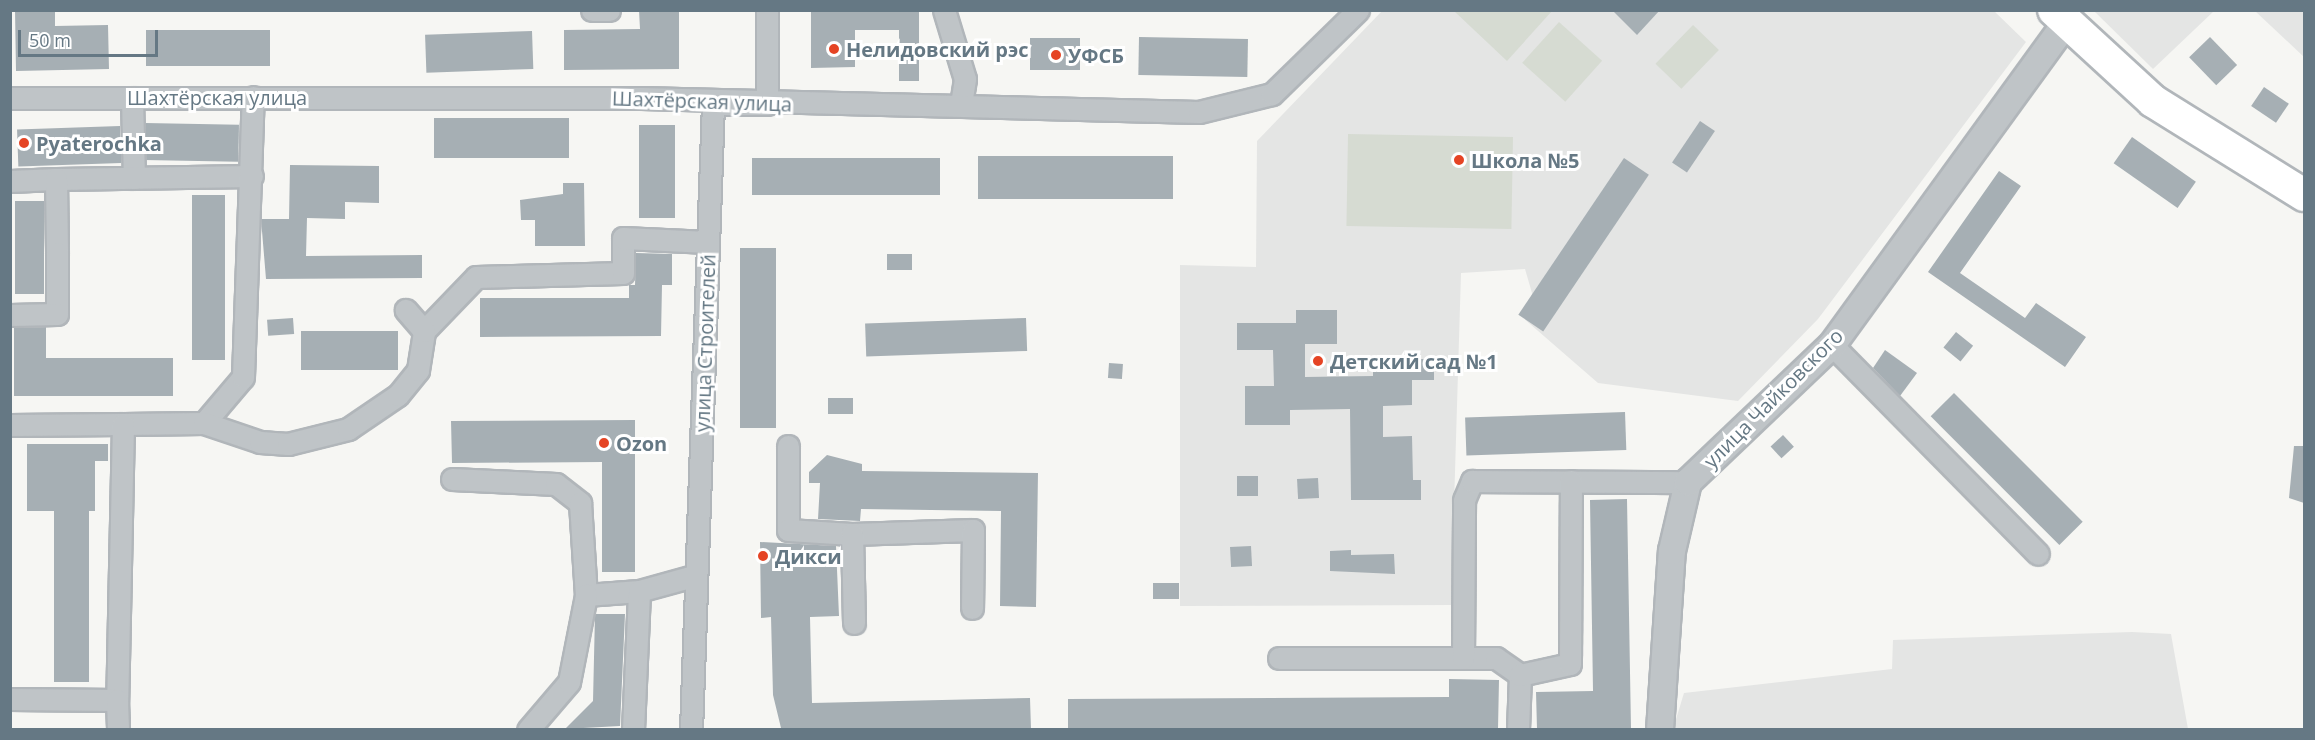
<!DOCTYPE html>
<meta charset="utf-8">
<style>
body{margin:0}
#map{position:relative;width:2315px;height:740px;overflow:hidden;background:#f6f6f3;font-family:"Open Sans",sans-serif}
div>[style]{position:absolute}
.built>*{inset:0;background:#e4e5e4}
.green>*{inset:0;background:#d6dbd2;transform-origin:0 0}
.building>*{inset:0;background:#a6afb4;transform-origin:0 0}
.roads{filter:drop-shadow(2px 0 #b1b6ba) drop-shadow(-2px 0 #b1b6ba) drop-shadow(0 2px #b1b6ba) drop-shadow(0 -2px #b1b6ba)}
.minor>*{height:21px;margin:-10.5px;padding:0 10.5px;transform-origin:10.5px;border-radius:10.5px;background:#bfc4c7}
.tertiary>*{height:26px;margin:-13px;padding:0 13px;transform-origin:13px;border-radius:13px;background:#bfc4c7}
.primary>*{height:32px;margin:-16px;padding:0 16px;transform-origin:16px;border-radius:16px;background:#fff}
.dots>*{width:16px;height:16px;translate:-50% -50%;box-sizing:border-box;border:3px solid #fff;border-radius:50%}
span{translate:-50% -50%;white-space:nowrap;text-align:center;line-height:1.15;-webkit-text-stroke:6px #fff;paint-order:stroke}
.poi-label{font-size:20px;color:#657884;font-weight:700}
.left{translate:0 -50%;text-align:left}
.street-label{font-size:20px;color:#657884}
.frame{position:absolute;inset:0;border:12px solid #657884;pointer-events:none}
.scale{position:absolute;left:18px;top:30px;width:140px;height:27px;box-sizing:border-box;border:3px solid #657884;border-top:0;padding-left:8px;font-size:18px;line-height:21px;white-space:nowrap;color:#657884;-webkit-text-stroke:4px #fff;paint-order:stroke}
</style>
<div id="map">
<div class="built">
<div style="clip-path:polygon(1382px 11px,1994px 11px,2026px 42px,1818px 319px,1738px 401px,1598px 383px,1522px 317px,1534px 300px,1525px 269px,1461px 273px,1451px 605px,1180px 606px,1180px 265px,1256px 267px,1257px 141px)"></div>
<div style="clip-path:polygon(2094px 11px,2214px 11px,2153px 69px)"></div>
<div style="clip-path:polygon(2255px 11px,2304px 11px,2304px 57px)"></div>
<div style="clip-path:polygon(2132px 632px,2171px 634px,2188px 729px,1673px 729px,1684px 693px,1892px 669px,1893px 640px)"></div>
</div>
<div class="green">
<div style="clip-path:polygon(1552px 11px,1507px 61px,1454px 11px,1454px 10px)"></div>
<div style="left:1559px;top:22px;width:58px;height:55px;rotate:42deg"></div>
<div style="left:1693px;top:25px;width:36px;height:54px;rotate:44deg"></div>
<div style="left:1513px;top:137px;width:92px;height:165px;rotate:91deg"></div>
</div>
<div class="building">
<div style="clip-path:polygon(15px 10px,55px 10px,55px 26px,108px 25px,109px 69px,16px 71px)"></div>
<div style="clip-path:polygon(639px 10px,679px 10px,679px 69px,564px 70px,564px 30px,640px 29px)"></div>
<div style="clip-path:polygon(811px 10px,919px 10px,919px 81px,899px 81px,899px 30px,855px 30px,855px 67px,811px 68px)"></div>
<div style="clip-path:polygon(1612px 10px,1660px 10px,1637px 35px)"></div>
<div style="left:270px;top:30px;width:36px;height:124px;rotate:90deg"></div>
<div style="left:532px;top:31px;width:38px;height:107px;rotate:88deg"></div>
<div style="left:1139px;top:37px;width:109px;height:38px;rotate:1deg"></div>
<div style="left:2210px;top:37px;width:39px;height:29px;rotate:46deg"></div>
<div style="left:1080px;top:38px;width:32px;height:50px;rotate:90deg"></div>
<div style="left:2264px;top:87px;width:30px;height:23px;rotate:34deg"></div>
<div style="left:434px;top:118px;width:135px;height:40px"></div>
<div style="left:1700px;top:121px;width:18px;height:50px;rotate:34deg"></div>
<div style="left:145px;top:123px;width:94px;height:37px;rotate:1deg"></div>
<div style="left:639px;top:125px;width:36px;height:93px"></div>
<div style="left:120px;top:126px;width:37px;height:103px;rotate:88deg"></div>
<div style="left:2132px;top:137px;width:78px;height:32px;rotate:35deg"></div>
<div style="left:1173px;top:156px;width:43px;height:195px;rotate:90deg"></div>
<div style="left:940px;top:158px;width:37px;height:188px;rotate:90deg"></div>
<div style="left:1624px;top:158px;width:30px;height:189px;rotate:34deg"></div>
<div style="clip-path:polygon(290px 165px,379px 166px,379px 203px,345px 202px,345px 219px,307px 218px,306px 256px,422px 255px,422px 278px,266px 279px,261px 219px,289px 219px)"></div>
<div style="clip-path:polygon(1999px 171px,2021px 186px,1960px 273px,2025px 318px,2036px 303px,2086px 337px,2065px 367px,1928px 272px)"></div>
<div style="clip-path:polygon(563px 183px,584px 183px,585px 246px,535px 246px,535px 220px,521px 220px,520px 200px,563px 194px)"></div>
<div style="left:192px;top:195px;width:33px;height:165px"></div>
<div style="left:15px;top:201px;width:29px;height:93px"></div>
<div style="left:740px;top:248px;width:36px;height:180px"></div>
<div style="clip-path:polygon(636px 253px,672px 254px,672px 285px,662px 285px,661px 336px,480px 337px,480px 298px,629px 298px,629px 285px,635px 285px)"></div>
<div style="left:887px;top:254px;width:25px;height:16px"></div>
<div style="clip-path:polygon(1296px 310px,1337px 310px,1337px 344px,1305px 344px,1305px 377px,1373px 376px,1373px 368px,1412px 368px,1412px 405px,1383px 406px,1383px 437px,1412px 436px,1413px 480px,1421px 480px,1421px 500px,1351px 500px,1350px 409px,1290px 410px,1290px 425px,1245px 425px,1245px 386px,1274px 386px,1273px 350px,1237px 350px,1237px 323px,1296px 323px)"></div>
<div style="left:293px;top:318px;width:16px;height:26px;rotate:86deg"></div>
<div style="left:1026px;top:318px;width:33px;height:161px;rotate:88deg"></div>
<div style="clip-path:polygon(46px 327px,46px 358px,173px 358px,173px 396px,14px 396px,14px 328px)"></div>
<div style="left:301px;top:331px;width:97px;height:39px"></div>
<div style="left:1956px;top:332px;width:22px;height:20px;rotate:39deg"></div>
<div style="clip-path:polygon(1885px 350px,1917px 373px,1900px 396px,1873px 368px)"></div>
<div style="left:1434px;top:359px;width:21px;height:22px;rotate:90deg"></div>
<div style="left:1109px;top:363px;width:14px;height:15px;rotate:4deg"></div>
<div style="left:1954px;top:393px;width:182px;height:33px;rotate:45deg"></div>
<div style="left:828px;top:398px;width:25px;height:16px"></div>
<div style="left:1625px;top:412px;width:38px;height:160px;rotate:88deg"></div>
<div style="clip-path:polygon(635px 420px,635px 572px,602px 572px,602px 462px,452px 463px,451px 421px)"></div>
<div style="left:1783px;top:435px;width:16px;height:17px;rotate:47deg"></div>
<div style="clip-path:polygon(27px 444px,108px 444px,108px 461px,95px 461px,95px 511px,89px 511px,89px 682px,54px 682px,54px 511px,27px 511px)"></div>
<div style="clip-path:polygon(2294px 446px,2304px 446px,2304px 503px,2289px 498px)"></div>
<div style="clip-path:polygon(827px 455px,862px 464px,862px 471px,1038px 473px,1036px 607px,1000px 606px,1001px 511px,861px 509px,860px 521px,818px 519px,820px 483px,809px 483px,809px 472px)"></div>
<div style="left:1237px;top:476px;width:21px;height:20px"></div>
<div style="left:1318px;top:478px;width:20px;height:21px;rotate:87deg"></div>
<div style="clip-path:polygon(1627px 499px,1631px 729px,1537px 729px,1536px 692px,1593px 691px,1590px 500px)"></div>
<div style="clip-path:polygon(760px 542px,836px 546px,839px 616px,810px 617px,812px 703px,1030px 698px,1031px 729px,781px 728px,773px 695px,771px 617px,761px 618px)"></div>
<div style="left:1251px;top:546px;width:20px;height:21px;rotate:87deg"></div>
<div style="clip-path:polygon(1351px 550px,1351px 555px,1394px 554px,1395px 574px,1330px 571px,1330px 551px)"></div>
<div style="left:1153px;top:583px;width:26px;height:16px"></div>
<div style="clip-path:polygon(595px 614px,625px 614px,620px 726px,565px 729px,593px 701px)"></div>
<div style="clip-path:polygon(1449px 679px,1499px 680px,1498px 729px,1068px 729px,1068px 699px,1449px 697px)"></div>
</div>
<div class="roads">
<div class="minor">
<div style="left:592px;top:10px;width:17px"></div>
<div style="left:944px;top:10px;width:72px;rotate:73.1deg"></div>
<div style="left:965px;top:79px;width:24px;rotate:99deg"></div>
<div style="left:10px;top:98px;width:631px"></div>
<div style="left:641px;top:98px;width:558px;rotate:1.44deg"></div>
<div style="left:1199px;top:112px;width:75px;rotate:-13.9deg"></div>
<div style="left:1272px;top:94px;width:120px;rotate:-44.3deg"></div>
<div style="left:132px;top:98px;width:80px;rotate:88.6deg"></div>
<div style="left:56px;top:179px;width:196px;rotate:-0.9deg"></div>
<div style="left:10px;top:181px;width:46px;rotate:-2.5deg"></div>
<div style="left:56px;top:179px;width:74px;rotate:89.2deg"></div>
<div style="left:57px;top:253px;width:61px;rotate:90deg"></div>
<div style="left:57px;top:314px;width:47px;rotate:178.8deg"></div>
<div style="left:424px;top:331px;width:75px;rotate:-46.1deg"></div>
<div style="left:476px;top:277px;width:147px;rotate:-1.6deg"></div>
<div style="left:623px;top:273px;width:35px;rotate:-90deg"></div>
<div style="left:623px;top:238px;width:85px;rotate:2.7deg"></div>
<div style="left:1832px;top:345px;width:293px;rotate:45.4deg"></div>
<div style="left:204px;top:423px;width:60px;rotate:-49.7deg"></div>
<div style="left:243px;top:377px;width:280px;rotate:-88deg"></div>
<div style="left:123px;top:424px;width:81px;rotate:-0.7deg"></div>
<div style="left:204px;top:423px;width:59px;rotate:18.7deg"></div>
<div style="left:260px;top:442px;width:28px;rotate:4deg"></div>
<div style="left:288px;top:444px;width:62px;rotate:-14deg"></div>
<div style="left:348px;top:429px;width:60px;rotate:-34.2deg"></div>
<div style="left:398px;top:395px;width:32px;rotate:-51deg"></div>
<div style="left:418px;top:370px;width:39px;rotate:-81deg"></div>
<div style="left:424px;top:331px;width:28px;rotate:-131deg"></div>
<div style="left:10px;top:425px;width:113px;rotate:-0.5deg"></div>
<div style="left:123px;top:424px;width:276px;rotate:91.2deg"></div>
<div style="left:117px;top:700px;width:107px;rotate:-179.5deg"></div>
<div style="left:788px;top:446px;width:84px;rotate:90deg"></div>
<div style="left:788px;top:530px;width:64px;rotate:3.6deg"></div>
<div style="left:852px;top:534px;width:121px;rotate:-1.9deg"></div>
<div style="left:973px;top:530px;width:78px;rotate:90.7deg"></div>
<div style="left:452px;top:479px;width:104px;rotate:2.8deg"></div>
<div style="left:556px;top:484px;width:31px;rotate:38deg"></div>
<div style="left:580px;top:503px;width:92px;rotate:86.3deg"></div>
<div style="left:586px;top:595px;width:53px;rotate:-4.3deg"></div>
<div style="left:852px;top:534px;width:89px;rotate:88.7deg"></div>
<div style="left:1279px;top:658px;width:217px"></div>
<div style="left:1496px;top:658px;width:29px;rotate:35deg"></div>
<div style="left:1520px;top:675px;width:55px;rotate:92.1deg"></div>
<div style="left:1463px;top:658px;width:158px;rotate:-89.6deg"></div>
<div style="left:1464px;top:500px;width:21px;rotate:-67deg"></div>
<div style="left:1472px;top:481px;width:216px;rotate:0.3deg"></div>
<div style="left:1520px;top:675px;width:51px;rotate:-12.4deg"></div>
<div style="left:1570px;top:664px;width:183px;rotate:-89.7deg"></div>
<div style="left:117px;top:700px;width:30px;rotate:88deg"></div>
<div style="left:528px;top:730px;width:63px;rotate:-49.5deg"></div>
<div style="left:569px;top:682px;width:89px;rotate:-78.9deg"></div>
<div style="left:633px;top:730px;width:139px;rotate:-87.5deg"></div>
<div style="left:639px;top:591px;width:56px;rotate:-15.5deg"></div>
<div style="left:691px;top:730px;width:626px;rotate:-87.99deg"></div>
<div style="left:713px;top:104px;width:54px"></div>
<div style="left:767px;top:104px;width:94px;rotate:-90deg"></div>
</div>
<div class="tertiary">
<div style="left:1660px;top:730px;width:179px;rotate:-86.2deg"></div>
<div style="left:1672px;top:551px;width:71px;rotate:-76.9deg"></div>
<div style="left:1688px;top:482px;width:199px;rotate:-43.6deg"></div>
<div style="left:1832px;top:345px;width:398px;rotate:-54deg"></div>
</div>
<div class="primary">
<div style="left:2054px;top:10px;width:134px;rotate:42.6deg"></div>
<div style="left:2153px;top:101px;width:178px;rotate:31.9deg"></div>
</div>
</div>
<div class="dots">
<div style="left:834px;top:49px;background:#e54424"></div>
<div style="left:1056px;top:55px;background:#e54424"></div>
<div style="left:24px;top:143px;background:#e54424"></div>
<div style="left:1459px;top:160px;background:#e54424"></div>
<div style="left:1318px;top:361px;background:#e54424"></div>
<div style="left:604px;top:443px;background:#e54424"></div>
<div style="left:763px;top:556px;background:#e54424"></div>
</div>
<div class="poi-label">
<span class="left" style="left:846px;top:49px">Нелидовский рэс</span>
<span class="left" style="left:1068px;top:55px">УФСБ</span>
<span class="left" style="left:36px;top:143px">Pyaterochka</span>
<span class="left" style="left:1471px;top:160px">Школа №5</span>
<span class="left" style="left:1330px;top:361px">Детский сад №1</span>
<span class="left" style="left:616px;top:443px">Ozon</span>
<span class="left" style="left:775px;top:556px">Дикси</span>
</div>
<div class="street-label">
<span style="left:217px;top:97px">Шахтёрская улица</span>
<span style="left:702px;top:101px;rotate:2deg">Шахтёрская улица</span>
<span style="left:705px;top:343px;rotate:-88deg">улица Строителей</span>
<span style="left:1773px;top:398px;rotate:-45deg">улица Чайковского</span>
</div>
<div class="frame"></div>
<div class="scale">50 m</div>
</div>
